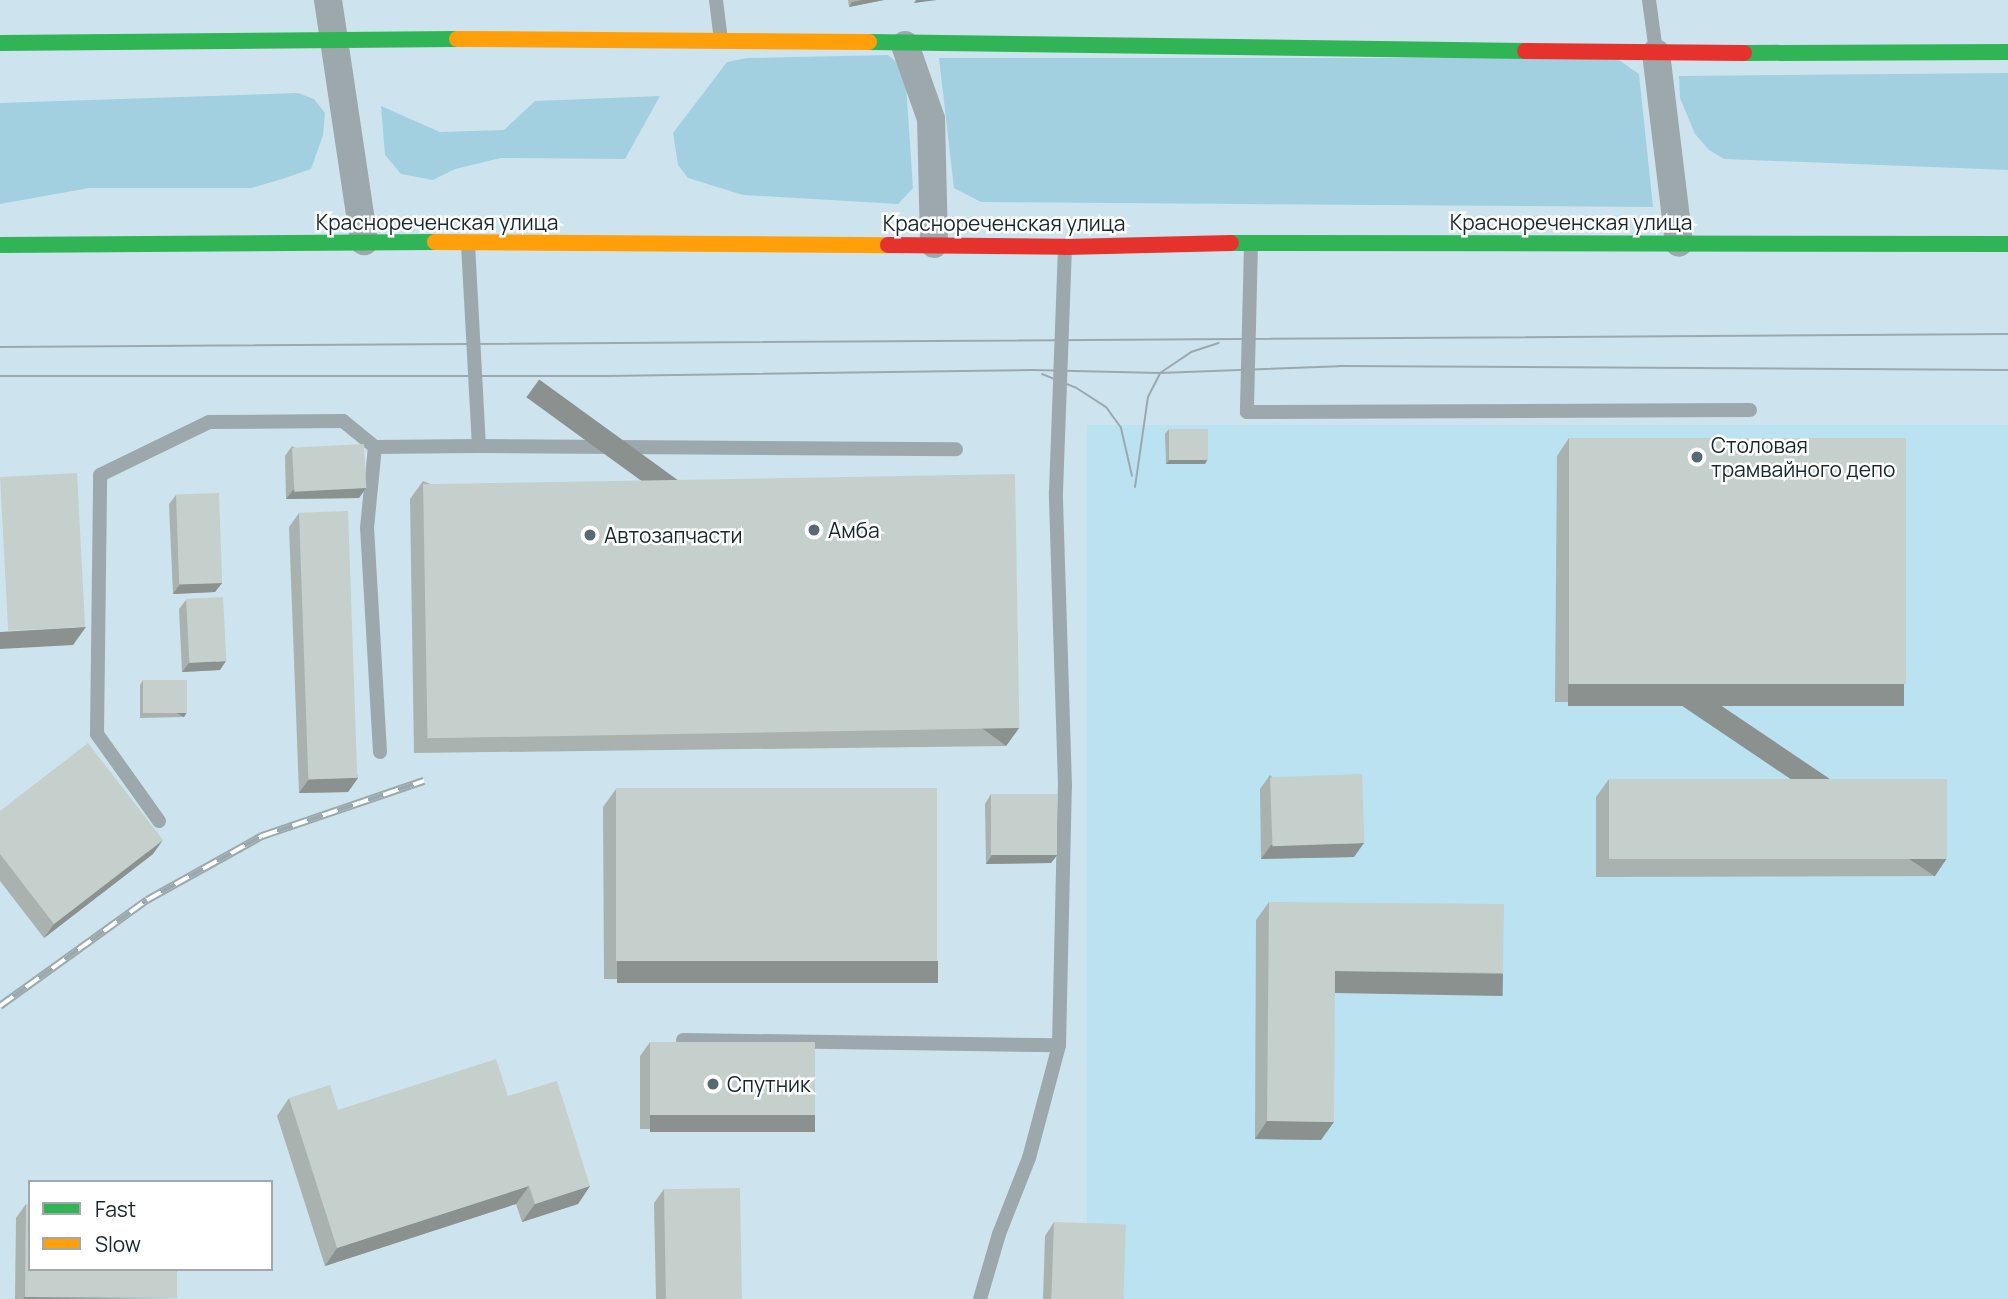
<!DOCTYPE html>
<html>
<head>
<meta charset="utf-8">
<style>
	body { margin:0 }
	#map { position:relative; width:2008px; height:1299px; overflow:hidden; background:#cde4ee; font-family:Manrope,sans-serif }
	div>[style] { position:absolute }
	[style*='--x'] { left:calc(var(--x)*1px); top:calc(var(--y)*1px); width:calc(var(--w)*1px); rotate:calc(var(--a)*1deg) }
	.built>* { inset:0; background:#bbe2f1; transform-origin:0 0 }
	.green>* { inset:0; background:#a2d0e1 }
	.lane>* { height:14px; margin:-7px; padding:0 7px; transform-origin:7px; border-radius:7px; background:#9da8ad }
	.street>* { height:28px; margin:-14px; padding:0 14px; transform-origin:14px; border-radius:14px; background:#9da8ad }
	.fast>* { height:16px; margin:-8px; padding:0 8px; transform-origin:8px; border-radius:8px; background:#30b455 }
	.slow>* { height:16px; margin:-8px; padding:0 8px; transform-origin:8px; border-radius:8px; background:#ff9f0a }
	.jam>* { height:16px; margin:-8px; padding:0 8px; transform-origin:8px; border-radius:8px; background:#e5322d }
	.tram>* { height:2px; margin:-1px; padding:0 1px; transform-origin:1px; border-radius:1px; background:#9ba9af }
	.rail>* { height:8px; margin-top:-4px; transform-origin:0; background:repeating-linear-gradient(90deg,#fff 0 16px,#9ba9af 0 32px); box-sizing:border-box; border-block:2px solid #9ba9af }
	.wall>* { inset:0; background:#a9b2af }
	.shaded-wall>* { inset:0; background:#8a918f; transform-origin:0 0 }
	.building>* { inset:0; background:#c5cfcc; transform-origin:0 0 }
	.dots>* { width:19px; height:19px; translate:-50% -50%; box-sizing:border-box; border:4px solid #fff; border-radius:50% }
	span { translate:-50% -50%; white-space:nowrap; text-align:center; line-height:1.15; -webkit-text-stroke:5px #fff; paint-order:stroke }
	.street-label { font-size:21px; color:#18282e }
	.poi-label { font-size:21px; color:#18282e }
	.left { translate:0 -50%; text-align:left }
	.legend { position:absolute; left:28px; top:1180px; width:245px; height:91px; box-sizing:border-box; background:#fff; border:2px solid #a3a9ab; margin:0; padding:9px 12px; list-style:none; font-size:21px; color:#18282e }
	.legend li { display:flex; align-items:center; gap:14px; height:35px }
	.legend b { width:35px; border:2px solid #a3a9ab }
</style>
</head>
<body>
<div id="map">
	<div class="built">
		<i style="left:1087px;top:425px;width:921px;height:874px"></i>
	</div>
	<div class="green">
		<i style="clip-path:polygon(888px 55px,905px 69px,913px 188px,898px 204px,743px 195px,688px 178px,678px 165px,673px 133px,727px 62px,747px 58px)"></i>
		<i style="clip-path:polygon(939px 58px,1616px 58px,1639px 74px,1653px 207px,981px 202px,954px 188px)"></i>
		<i style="clip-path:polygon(2008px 73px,2008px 170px,1724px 159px,1709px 150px,1695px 134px,1680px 98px,1679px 76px)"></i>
		<i style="clip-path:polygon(298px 93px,314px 99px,325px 113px,323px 135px,311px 169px,282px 179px,251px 188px,89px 188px,0 204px,0 103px)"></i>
		<i style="clip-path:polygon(660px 96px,625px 159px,501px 158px,455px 169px,433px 180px,401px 174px,385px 155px,381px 106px,440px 132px,504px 130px,535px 101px)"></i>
	</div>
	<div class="lane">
		<i style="--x:716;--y:0;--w:39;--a:83"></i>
		<i style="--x:1649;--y:0;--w:51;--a:82.2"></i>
		<i style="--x:468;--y:244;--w:202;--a:86.9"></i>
		<i style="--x:479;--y:446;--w:477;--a:0.4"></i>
		<i style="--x:1251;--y:244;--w:168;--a:91.4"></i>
		<i style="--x:1247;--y:412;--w:503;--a:-0.23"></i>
		<i style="--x:380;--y:752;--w:224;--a:-93.3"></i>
		<i style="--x:367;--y:528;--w:81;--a:-84.4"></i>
		<i style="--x:375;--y:447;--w:104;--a:-0.6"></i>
		<i style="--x:159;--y:821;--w:107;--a:-125.5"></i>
		<i style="--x:97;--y:734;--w:259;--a:-89.3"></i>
		<i style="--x:100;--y:475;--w:121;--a:-25.9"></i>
		<i style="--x:209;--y:422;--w:134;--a:-0.4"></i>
		<i style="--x:343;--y:421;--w:41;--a:39.1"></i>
		<i style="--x:683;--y:1040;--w:376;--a:0.8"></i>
		<i style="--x:1059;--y:1045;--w:259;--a:-88.7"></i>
		<i style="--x:1065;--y:786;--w:294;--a:-91.8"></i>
		<i style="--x:1056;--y:492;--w:244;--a:-87.9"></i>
		<i style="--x:980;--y:1299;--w:68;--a:-73.7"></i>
		<i style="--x:999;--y:1234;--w:82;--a:-68.5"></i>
		<i style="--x:1029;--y:1158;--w:117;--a:-75.1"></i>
	</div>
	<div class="street">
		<i style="--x:328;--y:0;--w:244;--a:81.5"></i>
		<i style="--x:905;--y:45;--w:78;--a:70.6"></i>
		<i style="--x:931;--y:119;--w:125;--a:88.6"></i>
		<i style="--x:1656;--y:53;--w:191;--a:83.1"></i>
	</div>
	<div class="fast">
		<i style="--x:869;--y:42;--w:656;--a:0.79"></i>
		<i style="--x:0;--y:43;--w:457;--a:-0.5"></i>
		<i style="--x:1744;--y:53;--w:264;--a:-0.2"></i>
		<i style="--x:1231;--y:243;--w:777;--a:0.07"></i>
		<i style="--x:0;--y:245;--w:435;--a:-0.4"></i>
	</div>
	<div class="slow">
		<i style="--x:457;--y:39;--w:412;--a:0.4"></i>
		<i style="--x:435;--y:242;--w:453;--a:0.4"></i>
	</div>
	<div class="jam">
		<i style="--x:1525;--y:51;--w:219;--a:0.5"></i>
		<i style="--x:888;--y:245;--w:177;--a:0.6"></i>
		<i style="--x:1065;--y:247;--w:166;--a:-1.4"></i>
	</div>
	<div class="tram">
		<i style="--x:0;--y:347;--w:2008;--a:-0.37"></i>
		<i style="--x:1042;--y:374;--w:35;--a:22"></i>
		<i style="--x:1075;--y:387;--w:37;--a:33"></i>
		<i style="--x:1106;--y:407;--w:26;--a:54"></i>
		<i style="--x:1121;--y:428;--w:49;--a:77.1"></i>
		<i style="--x:0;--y:376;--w:606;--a:0"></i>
		<i style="--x:606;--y:376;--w:426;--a:-0.8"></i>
		<i style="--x:1032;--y:370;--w:128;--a:1.3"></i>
		<i style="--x:1160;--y:373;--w:179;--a:-2.2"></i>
		<i style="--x:1339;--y:366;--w:669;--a:0.34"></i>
		<i style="--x:1135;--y:487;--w:91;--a:-81.8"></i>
		<i style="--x:1148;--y:397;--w:27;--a:-63"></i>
		<i style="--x:1160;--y:373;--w:37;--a:-34"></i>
		<i style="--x:1191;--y:352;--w:29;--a:-18"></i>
	</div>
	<div class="rail">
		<i style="--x:0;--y:1006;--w:181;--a:-35.8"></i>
		<i style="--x:147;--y:900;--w:132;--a:-29.1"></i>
		<i style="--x:262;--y:836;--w:171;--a:-18.8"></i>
	</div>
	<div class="wall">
		<i style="clip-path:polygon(848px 0,884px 0,849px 7px)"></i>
		<i style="clip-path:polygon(1169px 429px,1205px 464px,1166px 464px,1165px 434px)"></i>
		<i style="clip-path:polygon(1569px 438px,1904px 686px,1892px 704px,1555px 702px,1557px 456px)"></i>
		<i style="clip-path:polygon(292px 446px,366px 488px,359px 498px,286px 499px,285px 456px)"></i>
		<i style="clip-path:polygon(423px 481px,1019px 728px,1006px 746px,414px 753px,410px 499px)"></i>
		<i style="clip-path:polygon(176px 495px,222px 583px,215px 592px,173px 594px,169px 504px)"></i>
		<i style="clip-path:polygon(299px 513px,358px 778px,348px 792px,299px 793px,289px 527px)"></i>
		<i style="clip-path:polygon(186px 600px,220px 670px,182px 672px,179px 609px)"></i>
		<i style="clip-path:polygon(143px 680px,187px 712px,184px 717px,140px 718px,140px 685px)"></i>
		<i style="clip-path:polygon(1270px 775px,1354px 857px,1261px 859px,1260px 789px)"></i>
		<i style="clip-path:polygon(1609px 779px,1947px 858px,1935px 876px,1596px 877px,1596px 797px)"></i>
		<i style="clip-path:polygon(616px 789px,938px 961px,925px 979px,604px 979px,603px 807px)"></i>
		<i style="clip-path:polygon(991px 794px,1058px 854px,1051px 863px,986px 864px,985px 804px)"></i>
		<i style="clip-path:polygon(0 811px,153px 854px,44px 938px,0 881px)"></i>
		<i style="clip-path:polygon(1269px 902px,1503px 973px,1491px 991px,1335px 989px,1321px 1140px,1255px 1139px,1256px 920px)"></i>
		<i style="clip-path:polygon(650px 1042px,805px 1130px,640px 1129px,640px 1056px)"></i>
		<i style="clip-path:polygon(508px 1096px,590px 1186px,578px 1204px,522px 1222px,516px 1204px,325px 1266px,277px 1116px,289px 1098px,338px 1110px)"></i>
		<i style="clip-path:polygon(664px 1189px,742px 1299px,656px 1299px,654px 1203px)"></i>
		<i style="clip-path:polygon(26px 1204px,177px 1298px,15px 1299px,16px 1218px)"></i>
		<i style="clip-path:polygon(1054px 1222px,1124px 1299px,1043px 1299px,1045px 1236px)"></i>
	</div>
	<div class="shaded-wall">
		<i style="clip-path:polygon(862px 0,884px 0,849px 7px,852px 2px)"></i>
		<i style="clip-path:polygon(916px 0,937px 0,914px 3px)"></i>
		<i style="clip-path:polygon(1208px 459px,1205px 464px,1166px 464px,1169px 460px)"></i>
		<i style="clip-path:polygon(366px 488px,359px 498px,286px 499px,293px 490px)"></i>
		<i style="clip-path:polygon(222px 583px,215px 592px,173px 594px,180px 584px)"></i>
		<i style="clip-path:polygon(86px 627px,73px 645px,0 649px,0 632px)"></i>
		<i style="clip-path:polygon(226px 661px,220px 670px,182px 672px,189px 663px)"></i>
		<i style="left:1568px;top:684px;width:336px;height:22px"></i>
		<i style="left:187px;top:712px;width:6px;height:44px;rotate:121deg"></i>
		<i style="left:1019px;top:728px;width:22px;height:593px;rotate:126deg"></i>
		<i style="clip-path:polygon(358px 778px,348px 792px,299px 793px,309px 779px)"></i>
		<i style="clip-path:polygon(163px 840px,153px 854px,44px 938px,54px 924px)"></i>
		<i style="clip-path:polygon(1364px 843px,1354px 857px,1261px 859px,1271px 845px)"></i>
		<i style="clip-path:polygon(1058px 854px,1051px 863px,986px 864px,992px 855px)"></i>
		<i style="left:1947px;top:858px;width:22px;height:339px;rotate:124deg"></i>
		<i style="left:617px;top:961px;width:321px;height:22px"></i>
		<i style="left:1335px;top:971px;width:168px;height:22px;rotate:1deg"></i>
		<i style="left:650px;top:1115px;width:165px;height:17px"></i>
		<i style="clip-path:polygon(1267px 1121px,1334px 1122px,1321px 1140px,1255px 1139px)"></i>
		<i style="clip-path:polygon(529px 1186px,516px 1204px,325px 1266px,337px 1248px)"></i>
		<i style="clip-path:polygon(590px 1186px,578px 1204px,522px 1222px,535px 1204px)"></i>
		<i style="clip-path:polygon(25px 1297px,177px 1298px,23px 1299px)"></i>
	</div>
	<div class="building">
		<i style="left:1169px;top:429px;width:39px;height:31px"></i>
		<i style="left:1569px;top:438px;width:337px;height:246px"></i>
		<i style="left:364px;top:444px;width:44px;height:72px;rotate:87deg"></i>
		<i style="left:77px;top:473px;width:154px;height:77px;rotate:87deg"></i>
		<i style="left:1015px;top:474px;width:254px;height:592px;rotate:89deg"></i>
		<i style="left:219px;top:493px;width:90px;height:43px;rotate:88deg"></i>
		<i style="left:348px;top:511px;width:267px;height:49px;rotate:88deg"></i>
		<i style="left:223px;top:597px;width:64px;height:37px;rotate:87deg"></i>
		<i style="left:143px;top:680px;width:44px;height:33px"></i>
		<i style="clip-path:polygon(88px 743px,163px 840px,54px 924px,0 854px,0 811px)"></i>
		<i style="left:1362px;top:774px;width:69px;height:92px;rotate:88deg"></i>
		<i style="left:1609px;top:779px;width:338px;height:80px"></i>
		<i style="left:937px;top:788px;width:173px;height:321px;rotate:90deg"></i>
		<i style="left:991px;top:794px;width:66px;height:61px"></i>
		<i style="clip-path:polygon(1269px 902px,1504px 904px,1503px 973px,1335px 971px,1334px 1122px,1267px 1121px)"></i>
		<i style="left:650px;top:1042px;width:165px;height:73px"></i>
		<i style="clip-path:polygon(496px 1059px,508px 1096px,557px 1081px,590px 1186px,535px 1204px,529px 1186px,337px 1248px,289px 1098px,330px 1085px,338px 1110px)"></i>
		<i style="left:740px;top:1188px;width:111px;height:76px;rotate:89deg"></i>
		<i style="clip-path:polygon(26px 1204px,30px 1204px,30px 1269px,177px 1269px,177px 1298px,25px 1297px)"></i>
		<i style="left:1054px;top:1222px;width:72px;height:77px;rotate:2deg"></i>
	</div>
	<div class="dots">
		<i style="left:1697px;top:457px;background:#576a71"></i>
		<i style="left:814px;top:530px;background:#576a71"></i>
		<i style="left:590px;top:535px;background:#576a71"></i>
		<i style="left:713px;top:1084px;background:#576a71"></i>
	</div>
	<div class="street-label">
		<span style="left:437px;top:222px">Краснореченская улица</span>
		<span style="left:1571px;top:222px">Краснореченская улица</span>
		<span style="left:1004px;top:223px">Краснореченская улица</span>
	</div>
	<div class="poi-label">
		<span class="left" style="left:1711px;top:457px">Столовая<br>трамвайного депо</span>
		<span class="left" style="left:828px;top:530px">Амба</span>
		<span class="left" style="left:604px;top:535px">Автозапчасти</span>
		<span class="left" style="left:727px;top:1084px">Спутник</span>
	</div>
	<ul class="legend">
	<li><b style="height:9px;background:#30b455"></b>Fast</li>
	<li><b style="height:9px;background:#ff9f0a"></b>Slow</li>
	</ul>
</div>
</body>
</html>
